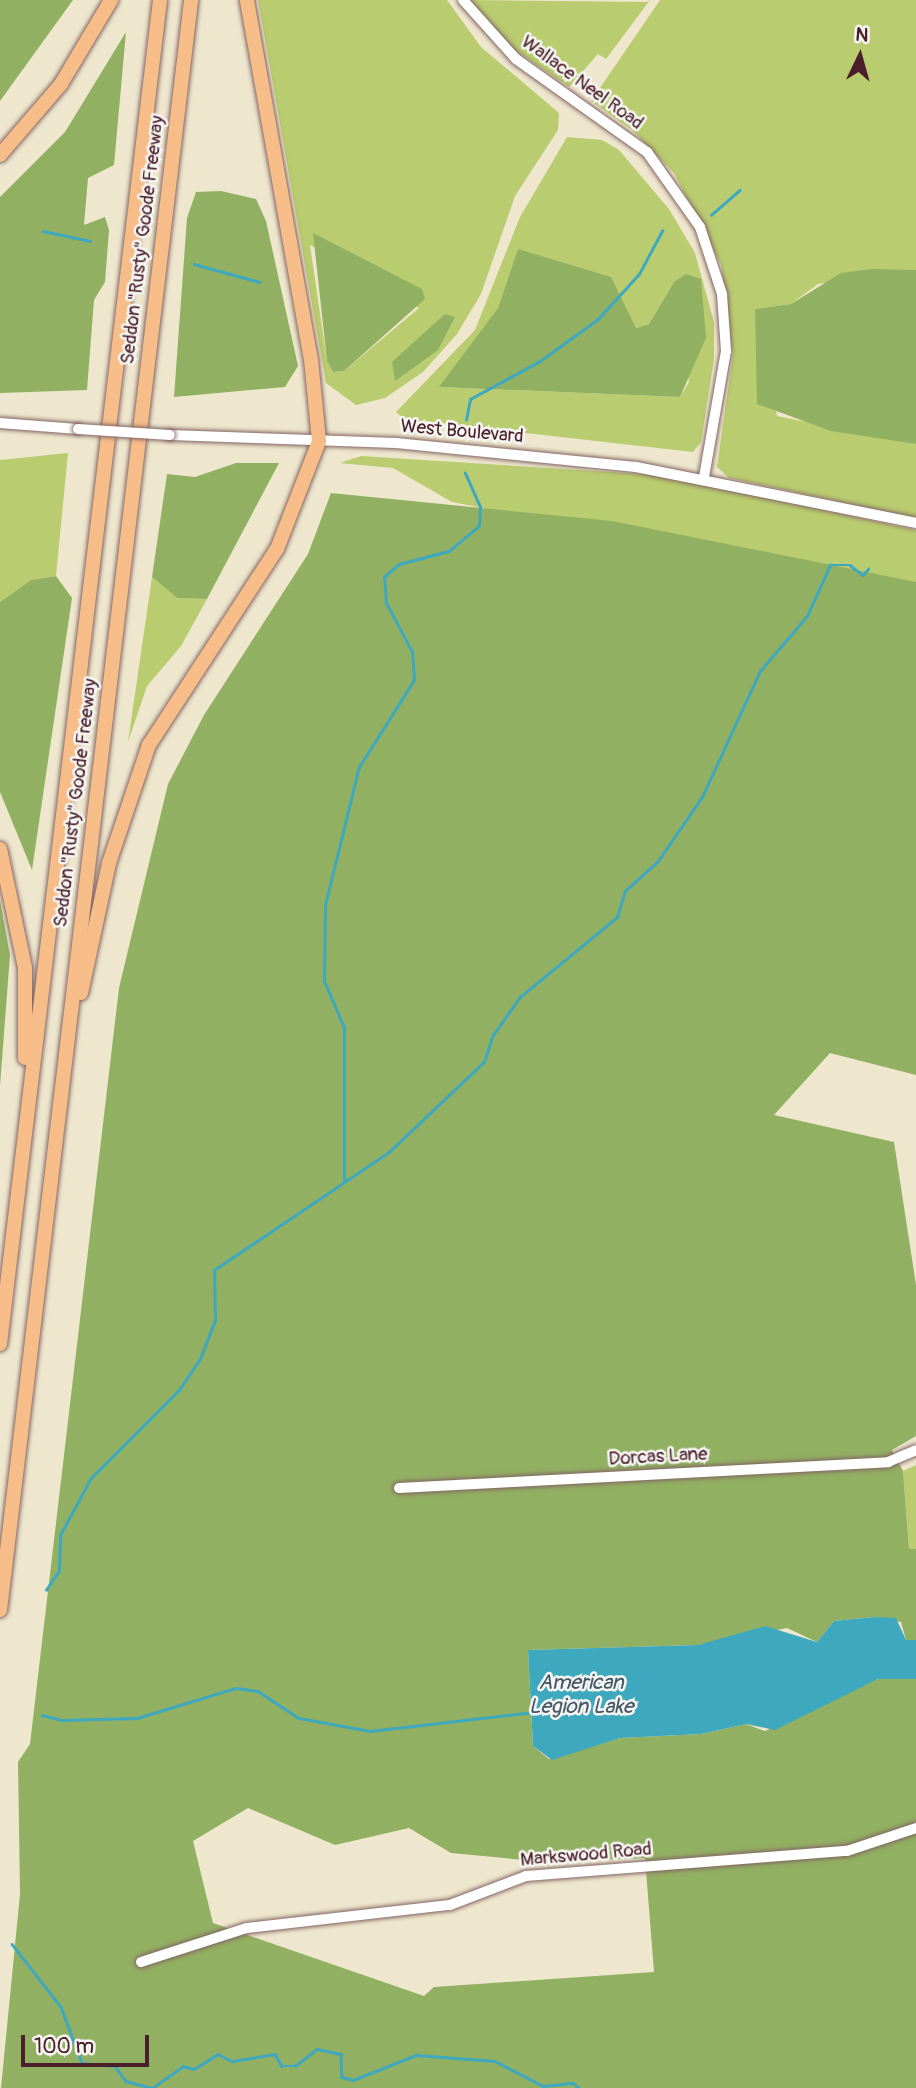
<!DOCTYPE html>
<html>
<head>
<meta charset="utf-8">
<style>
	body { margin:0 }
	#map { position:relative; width:916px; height:2088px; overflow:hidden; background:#eee7ce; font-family:Pangolin,sans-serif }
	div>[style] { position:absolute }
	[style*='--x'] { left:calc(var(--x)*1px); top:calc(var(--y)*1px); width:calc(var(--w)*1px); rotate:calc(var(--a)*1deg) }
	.green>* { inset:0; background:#b9cc6f }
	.forest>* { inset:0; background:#92b062 }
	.water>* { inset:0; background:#3ea8bf }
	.stream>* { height:2.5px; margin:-1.25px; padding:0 1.25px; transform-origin:1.25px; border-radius:1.25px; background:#3ea8bf }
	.roads { filter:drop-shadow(0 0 2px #836564) drop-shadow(0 0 2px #836564) }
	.minor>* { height:10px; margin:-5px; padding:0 5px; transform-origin:5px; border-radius:5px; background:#fff }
	.highway>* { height:14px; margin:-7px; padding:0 7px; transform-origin:7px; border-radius:7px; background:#f7bd88 }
	.bridges { filter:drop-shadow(0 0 2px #836564) drop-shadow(0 0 2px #836564) }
	.minor-bridge>* { height:10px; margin:-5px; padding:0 5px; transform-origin:5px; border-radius:5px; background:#fff }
	span { translate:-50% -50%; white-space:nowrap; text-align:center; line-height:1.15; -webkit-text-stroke:5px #f6f6f2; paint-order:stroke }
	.street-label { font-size:19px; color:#4a1f2b }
	.water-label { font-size:21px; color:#455666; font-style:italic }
	.north { position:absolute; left:825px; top:21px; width:70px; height:70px; -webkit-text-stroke:5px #f6f6f2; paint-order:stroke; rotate:5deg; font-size:19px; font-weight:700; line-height:28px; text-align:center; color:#4a1f2b }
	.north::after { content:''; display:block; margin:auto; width:24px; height:32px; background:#4a1f2b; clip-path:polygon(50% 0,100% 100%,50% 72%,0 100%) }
	.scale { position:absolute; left:21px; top:2035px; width:128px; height:32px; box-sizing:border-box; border:4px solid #4a1f2b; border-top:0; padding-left:9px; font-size:21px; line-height:24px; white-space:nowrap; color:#4a1f2b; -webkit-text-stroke:5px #f6f6f2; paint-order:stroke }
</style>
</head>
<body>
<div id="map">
	<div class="green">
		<i style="clip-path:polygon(evenodd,258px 0,447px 0,481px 47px,559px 113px,558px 130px,515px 196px,481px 294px,457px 334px,423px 372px,385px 398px,356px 405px,326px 383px,258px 0,310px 245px,419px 308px,344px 371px,333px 372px,327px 361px,310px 245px)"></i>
		<i style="clip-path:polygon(470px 0,647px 2px,650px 0,606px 59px,598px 54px,569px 87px,512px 48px)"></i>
		<i style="clip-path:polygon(660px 0,916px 0,916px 270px,818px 284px,791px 304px,755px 309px,777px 416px,916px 444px,916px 518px,729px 478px,717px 467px,733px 354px,721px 264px,674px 173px,632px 130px,591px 101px)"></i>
		<i style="clip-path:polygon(evenodd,567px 137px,602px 140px,619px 150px,669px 209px,695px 253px,714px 322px,714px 359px,701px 442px,693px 452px,404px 419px,396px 412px,475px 330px,520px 217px,567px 137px,518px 250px,636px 328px,649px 324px,674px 282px,689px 382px,680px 397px,440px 387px,498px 308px,518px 250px)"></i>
		<i style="clip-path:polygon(68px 453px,56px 576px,31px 580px,0 602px,0 460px)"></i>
		<i style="clip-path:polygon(361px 456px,658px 475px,916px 530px,916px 591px,452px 502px,393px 468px,340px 463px)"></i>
		<i style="clip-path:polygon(152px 577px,177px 598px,207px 599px,181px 646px,147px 686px,128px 742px)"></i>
		<i style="clip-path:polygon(916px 1465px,916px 1549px,909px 1550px,903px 1471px)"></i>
	</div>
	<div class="forest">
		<i style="clip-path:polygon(0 0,73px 0,0 101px)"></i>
		<i style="clip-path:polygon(126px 32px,114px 165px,88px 178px,84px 225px,105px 217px,109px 230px,105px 282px,94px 300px,87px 390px,0 393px,0 197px,65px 132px)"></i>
		<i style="clip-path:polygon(221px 191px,256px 199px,266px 221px,298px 366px,285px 387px,174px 397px,187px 218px,196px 192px)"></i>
		<i style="clip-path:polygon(313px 233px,422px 289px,425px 299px,344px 371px,333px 372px,327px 361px)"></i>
		<i style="clip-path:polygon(518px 249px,611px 277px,636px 328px,649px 324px,674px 282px,686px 274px,701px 279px,706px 338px,680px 397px,439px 387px,498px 308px)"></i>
		<i style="clip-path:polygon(872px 269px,916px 270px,916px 444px,831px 431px,757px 404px,755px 309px,791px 304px,841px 273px)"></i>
		<i style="clip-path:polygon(445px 314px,455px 317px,438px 350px,395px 381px,392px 362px)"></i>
		<i style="clip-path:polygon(236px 463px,279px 463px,207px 599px,177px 598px,152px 577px,167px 474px,195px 477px)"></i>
		<i style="clip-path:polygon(evenodd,331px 493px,612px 521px,916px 582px,916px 1075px,830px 1053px,774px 1115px,894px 1142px,916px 1285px,916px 1436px,892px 1450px,903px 1471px,909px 1549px,916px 1549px,916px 1640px,906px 1640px,901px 1622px,874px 1617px,834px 1621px,817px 1642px,787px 1628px,698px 1645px,528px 1650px,533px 1746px,549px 1759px,620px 1738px,701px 1734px,746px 1724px,765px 1731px,878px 1679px,916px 1679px,916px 2088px,1px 2088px,20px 1894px,18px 1762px,30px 1744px,119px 988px,168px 784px,204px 715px,308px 554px,331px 493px,248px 1808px,335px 1845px,409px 1828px,451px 1853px,546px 1862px,645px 1858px,654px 1972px,434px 1987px,424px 1996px,213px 1923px,193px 1841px,248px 1808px)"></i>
		<i style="clip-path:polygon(56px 576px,72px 598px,32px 870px,0 792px,0 602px,31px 580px)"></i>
		<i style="clip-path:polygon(0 900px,10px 955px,0 1086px)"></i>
	</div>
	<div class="water">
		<i style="clip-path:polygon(874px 1617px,896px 1618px,906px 1640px,916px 1640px,916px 1679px,878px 1679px,775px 1730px,746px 1724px,701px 1734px,620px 1738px,552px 1760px,533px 1746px,528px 1650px,698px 1645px,765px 1626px,817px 1642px,834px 1621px)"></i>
	</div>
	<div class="stream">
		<i style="--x:711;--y:215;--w:38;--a:-41"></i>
		<i style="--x:43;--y:231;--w:48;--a:12"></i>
		<i style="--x:194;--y:264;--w:68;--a:15.3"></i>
		<i style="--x:466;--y:420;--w:21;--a:-79"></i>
		<i style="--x:470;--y:399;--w:80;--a:-28.5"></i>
		<i style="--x:540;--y:361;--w:72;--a:-35.9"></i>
		<i style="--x:598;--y:319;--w:61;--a:-47.7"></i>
		<i style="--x:639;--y:274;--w:49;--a:-61.9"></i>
		<i style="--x:344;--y:1182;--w:154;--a:-90"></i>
		<i style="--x:344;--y:1028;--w:51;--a:-113.1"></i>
		<i style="--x:324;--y:981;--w:76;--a:-89.2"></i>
		<i style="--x:325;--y:905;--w:142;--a:-76.2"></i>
		<i style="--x:359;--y:767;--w:103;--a:-57.7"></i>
		<i style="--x:414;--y:680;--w:28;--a:-94"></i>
		<i style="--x:412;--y:652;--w:55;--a:-118"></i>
		<i style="--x:386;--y:603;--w:26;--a:-94"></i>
		<i style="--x:384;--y:577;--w:20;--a:-41"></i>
		<i style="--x:399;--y:564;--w:52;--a:-14.6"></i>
		<i style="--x:449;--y:551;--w:39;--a:-40"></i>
		<i style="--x:479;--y:526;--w:19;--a:-87"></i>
		<i style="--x:480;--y:507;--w:37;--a:-114"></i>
		<i style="--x:46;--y:1590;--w:23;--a:-56"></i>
		<i style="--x:59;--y:1571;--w:36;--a:-88"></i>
		<i style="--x:60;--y:1535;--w:65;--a:-61.5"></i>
		<i style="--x:91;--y:1478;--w:124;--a:-45"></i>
		<i style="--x:179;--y:1390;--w:37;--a:-56"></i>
		<i style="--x:200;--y:1359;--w:42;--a:-69"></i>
		<i style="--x:215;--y:1320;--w:50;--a:-91.1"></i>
		<i style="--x:214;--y:1270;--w:211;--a:-34"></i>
		<i style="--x:389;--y:1152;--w:131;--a:-43.5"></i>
		<i style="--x:484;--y:1062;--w:28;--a:-72"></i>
		<i style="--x:493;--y:1035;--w:47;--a:-54.6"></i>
		<i style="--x:520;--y:997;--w:126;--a:-39.5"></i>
		<i style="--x:617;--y:917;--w:27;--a:-73"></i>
		<i style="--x:625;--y:891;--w:45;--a:-42.3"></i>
		<i style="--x:658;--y:861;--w:78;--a:-55.5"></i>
		<i style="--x:702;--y:797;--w:139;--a:-65.3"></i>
		<i style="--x:760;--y:671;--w:72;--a:-49.5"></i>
		<i style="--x:807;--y:616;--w:56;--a:-65.7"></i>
		<i style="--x:830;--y:565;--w:20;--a:0"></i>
		<i style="--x:850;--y:565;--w:16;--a:38"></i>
		<i style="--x:863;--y:575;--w:8;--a:-50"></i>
		<i style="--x:42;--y:1715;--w:21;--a:14"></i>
		<i style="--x:62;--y:1720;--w:75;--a:-1.5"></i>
		<i style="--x:137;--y:1718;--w:103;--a:-16.9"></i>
		<i style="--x:236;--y:1688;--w:22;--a:8"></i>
		<i style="--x:258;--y:1691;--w:49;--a:33.4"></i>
		<i style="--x:299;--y:1718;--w:72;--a:10.4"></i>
		<i style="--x:370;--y:1731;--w:165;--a:-6.6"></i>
		<i style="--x:12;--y:1944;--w:80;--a:52.1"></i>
		<i style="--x:61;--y:2007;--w:60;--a:69.4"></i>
		<i style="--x:82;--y:2063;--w:33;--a:5"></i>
		<i style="--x:115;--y:2066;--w:19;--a:54"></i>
		<i style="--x:126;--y:2081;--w:27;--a:15"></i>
		<i style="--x:152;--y:2088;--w:38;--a:-35"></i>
		<i style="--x:183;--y:2066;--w:11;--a:15"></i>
		<i style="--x:194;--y:2069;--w:28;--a:-32"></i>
		<i style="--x:218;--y:2054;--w:16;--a:27"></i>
		<i style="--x:232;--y:2061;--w:44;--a:-9.2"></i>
		<i style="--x:275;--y:2054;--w:14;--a:60"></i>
		<i style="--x:282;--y:2066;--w:13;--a:0"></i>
		<i style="--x:295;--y:2066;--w:28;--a:-38"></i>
		<i style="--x:317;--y:2049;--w:25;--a:12"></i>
		<i style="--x:341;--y:2054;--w:23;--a:88"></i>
		<i style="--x:342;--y:2077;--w:11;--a:15"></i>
		<i style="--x:353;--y:2080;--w:68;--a:-21.6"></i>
		<i style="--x:416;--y:2055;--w:79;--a:4.3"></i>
		<i style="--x:495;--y:2061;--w:54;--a:27.5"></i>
		<i style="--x:543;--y:2086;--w:30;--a:-6"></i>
		<i style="--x:573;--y:2083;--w:8;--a:40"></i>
	</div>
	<div class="roads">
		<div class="minor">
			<i style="--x:463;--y:0;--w:79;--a:48.1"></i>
			<i style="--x:516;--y:59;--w:161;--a:35.4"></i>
			<i style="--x:647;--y:152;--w:92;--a:54.8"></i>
			<i style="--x:700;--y:227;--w:71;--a:71.8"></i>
			<i style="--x:722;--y:294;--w:57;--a:86"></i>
			<i style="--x:726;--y:351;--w:128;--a:99.9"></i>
			<i style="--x:0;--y:423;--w:78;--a:4.4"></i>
			<i style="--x:170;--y:435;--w:226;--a:2"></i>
			<i style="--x:396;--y:443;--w:241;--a:5.7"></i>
			<i style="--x:636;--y:467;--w:286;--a:11.3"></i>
			<i style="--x:399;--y:1488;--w:490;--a:-3"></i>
			<i style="--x:888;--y:1462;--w:30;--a:-23"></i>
			<i style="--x:141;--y:1962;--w:111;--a:-17.8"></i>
			<i style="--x:247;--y:1928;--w:204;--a:-6.5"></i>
			<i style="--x:450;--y:1905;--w:81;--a:-20.9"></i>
			<i style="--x:526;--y:1876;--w:322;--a:-4.5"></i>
			<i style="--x:847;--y:1851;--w:73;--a:-18.4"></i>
		</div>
		<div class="highway">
			<i style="--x:0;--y:155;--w:94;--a:-49.3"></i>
			<i style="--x:61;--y:84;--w:98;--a:-59.2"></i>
			<i style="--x:0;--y:849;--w:122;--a:78.1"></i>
			<i style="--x:25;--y:968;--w:90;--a:90"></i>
			<i style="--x:81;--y:993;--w:133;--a:-77.8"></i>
			<i style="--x:109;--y:863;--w:125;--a:-71.3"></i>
			<i style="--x:149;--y:745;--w:234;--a:-56.9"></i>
			<i style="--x:277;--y:549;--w:116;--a:-68.7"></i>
			<i style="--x:319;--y:441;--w:81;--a:-95.6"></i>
			<i style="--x:311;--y:360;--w:366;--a:-100.1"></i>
			<i style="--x:0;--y:1344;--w:1353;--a:-83.21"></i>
			<i style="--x:0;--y:1610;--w:1621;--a:-83.23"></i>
		</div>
	</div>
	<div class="bridges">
		<div class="minor-bridge">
			<i style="--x:78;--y:429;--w:92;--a:3.7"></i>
		</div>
	</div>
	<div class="street-label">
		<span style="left:582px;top:83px;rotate:36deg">Wallace Neel Road</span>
		<span style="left:143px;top:240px;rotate:-83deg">Seddon "Rusty" Goode Freeway</span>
		<span style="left:462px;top:432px;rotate:5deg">West Boulevard</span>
		<span style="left:76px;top:803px;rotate:-83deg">Seddon "Rusty" Goode Freeway</span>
		<span style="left:658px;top:1457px;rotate:-3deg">Dorcas Lane</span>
		<span style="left:586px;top:1855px;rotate:-5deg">Markswood Road</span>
	</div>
	<div class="water-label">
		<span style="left:581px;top:1695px">American<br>Legion Lake</span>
	</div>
	<div class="north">N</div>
	<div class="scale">100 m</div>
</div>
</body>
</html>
